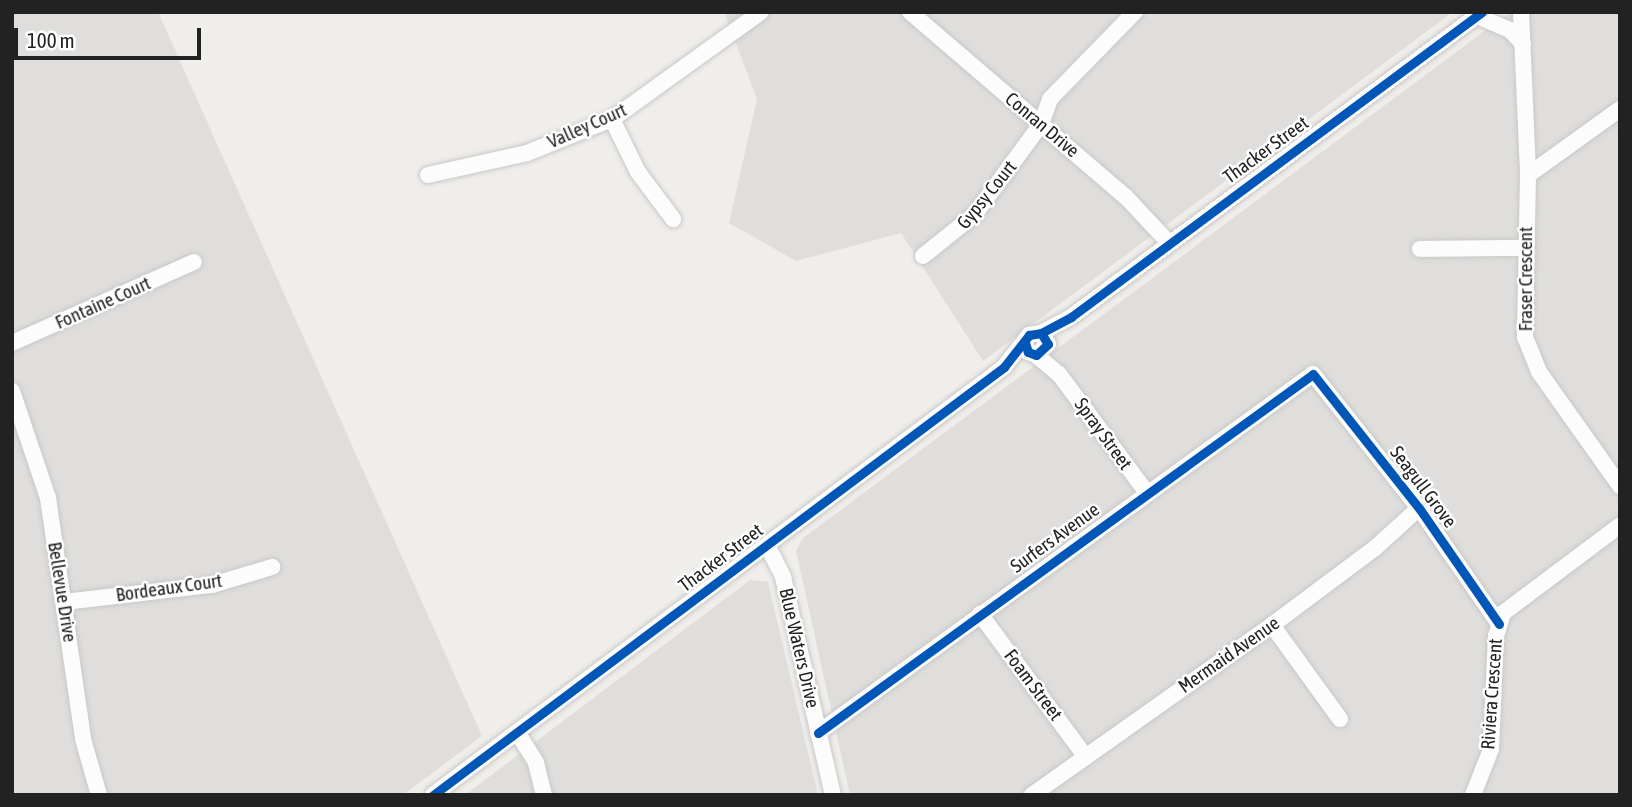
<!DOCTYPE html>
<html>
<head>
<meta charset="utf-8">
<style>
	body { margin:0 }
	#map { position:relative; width:1632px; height:807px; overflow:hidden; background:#f0eeeb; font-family:"Asap Condensed",sans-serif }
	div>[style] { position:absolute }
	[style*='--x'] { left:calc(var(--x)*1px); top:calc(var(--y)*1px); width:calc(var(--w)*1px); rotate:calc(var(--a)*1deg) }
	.residential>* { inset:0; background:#dfdedc }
	.roads { filter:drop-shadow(0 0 2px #c9c8c7) drop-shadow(0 0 2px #c9c8c7) }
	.minor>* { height:16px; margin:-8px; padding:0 8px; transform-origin:8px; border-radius:8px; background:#fdfcfc }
	.cycleway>* { height:9px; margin:-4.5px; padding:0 4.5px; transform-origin:4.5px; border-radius:4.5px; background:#0057b8 }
	span { translate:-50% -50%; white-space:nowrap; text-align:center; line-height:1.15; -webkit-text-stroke:5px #fff; paint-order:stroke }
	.street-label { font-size:19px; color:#222 }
	.frame { position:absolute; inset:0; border:14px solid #222; pointer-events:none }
	.scale { position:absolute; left:14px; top:28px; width:187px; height:32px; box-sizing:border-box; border:4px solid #222; border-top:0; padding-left:9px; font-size:21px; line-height:24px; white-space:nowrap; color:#222; -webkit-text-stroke:5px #fff; paint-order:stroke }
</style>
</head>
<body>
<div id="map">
	<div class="residential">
		<i style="clip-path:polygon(12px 12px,158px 12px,482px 736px,403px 795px,12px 795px)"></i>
		<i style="clip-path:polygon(724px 12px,1453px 12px,983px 361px,901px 233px,796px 261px,729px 223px,757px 99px)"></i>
		<i style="clip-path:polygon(1510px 12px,1620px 12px,1620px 795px,850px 795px,796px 551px,803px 538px)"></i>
		<i style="clip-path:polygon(750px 580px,768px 582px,818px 795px,465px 795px)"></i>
	</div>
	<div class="roads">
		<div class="minor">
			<i style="--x:910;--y:12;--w:284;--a:40.6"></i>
			<i style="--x:1126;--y:197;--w:63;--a:46.9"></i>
			<i style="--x:1521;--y:12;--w:163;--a:87.5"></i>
			<i style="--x:1528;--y:175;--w:162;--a:91.1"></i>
			<i style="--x:1525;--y:337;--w:38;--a:68"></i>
			<i style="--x:1539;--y:372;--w:140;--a:54.6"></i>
			<i style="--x:1477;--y:16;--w:36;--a:23"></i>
			<i style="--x:1510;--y:30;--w:19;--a:47"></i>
			<i style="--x:612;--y:119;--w:59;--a:63.9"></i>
			<i style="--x:638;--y:172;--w:59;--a:53.3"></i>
			<i style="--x:428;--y:175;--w:101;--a:-12.5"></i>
			<i style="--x:527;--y:153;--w:92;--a:-21.8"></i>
			<i style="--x:612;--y:119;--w:183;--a:-35.7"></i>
			<i style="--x:1528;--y:175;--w:113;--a:-35.7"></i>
			<i style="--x:1420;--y:249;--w:104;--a:-0.6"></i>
			<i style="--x:923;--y:256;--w:67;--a:-38.9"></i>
			<i style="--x:975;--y:214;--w:112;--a:-53.7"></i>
			<i style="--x:1041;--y:124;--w:27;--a:-70"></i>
			<i style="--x:1050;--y:99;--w:122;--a:-45.7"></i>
			<i style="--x:1041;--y:333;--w:34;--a:-28"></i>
			<i style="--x:1071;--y:317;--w:512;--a:-36.58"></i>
			<i style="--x:12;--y:343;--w:199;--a:-24"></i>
			<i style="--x:1036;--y:355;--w:30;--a:40"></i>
			<i style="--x:1059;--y:374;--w:148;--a:53.5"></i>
			<i style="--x:12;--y:391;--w:113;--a:71.4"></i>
			<i style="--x:48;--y:498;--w:244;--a:81.7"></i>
			<i style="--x:83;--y:739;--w:58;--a:74.1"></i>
			<i style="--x:767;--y:545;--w:36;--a:63"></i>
			<i style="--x:783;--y:577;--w:224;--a:77.1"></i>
			<i style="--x:64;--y:602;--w:149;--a:-6.6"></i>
			<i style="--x:212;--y:585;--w:63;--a:-16.7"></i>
			<i style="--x:980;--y:614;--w:178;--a:53.5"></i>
			<i style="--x:1272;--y:625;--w:116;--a:54.1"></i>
			<i style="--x:517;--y:732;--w:36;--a:58"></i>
			<i style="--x:536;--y:763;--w:33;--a:76"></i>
			<i style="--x:818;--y:733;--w:611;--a:-35.95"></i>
			<i style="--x:1313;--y:374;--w:171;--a:51.7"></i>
			<i style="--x:1419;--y:508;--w:141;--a:55.4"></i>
			<i style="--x:433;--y:795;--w:714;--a:-36.85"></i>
			<i style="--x:1004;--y:367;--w:41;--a:-52"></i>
			<i style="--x:1029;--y:335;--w:12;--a:-9"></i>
			<i style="--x:1041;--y:333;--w:13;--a:58"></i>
			<i style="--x:1048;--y:344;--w:16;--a:137"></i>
			<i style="--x:1036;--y:355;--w:9;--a:-159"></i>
			<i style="--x:1028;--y:352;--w:9;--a:-108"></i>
			<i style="--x:1032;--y:795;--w:294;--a:-35.3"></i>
			<i style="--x:1272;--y:625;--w:129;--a:-36.8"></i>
			<i style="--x:1375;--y:548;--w:59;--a:-42.3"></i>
			<i style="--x:1473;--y:795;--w:49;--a:-68.6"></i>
			<i style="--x:1491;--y:749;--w:113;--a:-87.5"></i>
			<i style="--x:1496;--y:636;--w:24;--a:-73"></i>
			<i style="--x:1503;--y:613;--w:146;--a:-36.9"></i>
		</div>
	</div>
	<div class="cycleway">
		<i style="--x:1041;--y:333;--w:34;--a:-28"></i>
		<i style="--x:1071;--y:317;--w:512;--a:-36.58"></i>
		<i style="--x:818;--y:733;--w:611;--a:-35.95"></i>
		<i style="--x:1313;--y:374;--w:171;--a:51.7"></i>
		<i style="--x:1419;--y:508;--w:141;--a:55.4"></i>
		<i style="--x:433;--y:795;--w:714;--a:-36.85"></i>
		<i style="--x:1004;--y:367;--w:41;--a:-52"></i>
		<i style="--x:1029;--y:335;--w:12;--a:-9"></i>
		<i style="--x:1041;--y:333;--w:13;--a:58"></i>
		<i style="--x:1048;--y:344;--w:16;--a:137"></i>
		<i style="--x:1036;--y:355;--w:9;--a:-159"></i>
		<i style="--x:1028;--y:352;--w:9;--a:-108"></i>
	</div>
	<div class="street-label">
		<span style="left:1042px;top:125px;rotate:40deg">Conran Drive</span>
		<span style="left:587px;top:126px;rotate:-24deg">Valley Court</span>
		<span style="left:1266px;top:150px;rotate:-36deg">Thacker Street</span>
		<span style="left:987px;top:195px;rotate:-51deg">Gypsy Court</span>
		<span style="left:1526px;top:279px;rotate:-90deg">Fraser Crescent</span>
		<span style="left:103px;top:303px;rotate:-24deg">Fontaine Court</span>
		<span style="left:1103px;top:434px;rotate:54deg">Spray Street</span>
		<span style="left:1423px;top:487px;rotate:53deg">Seagull Grove</span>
		<span style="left:1055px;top:538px;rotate:-36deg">Surfers Avenue</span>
		<span style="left:721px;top:558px;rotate:-37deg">Thacker Street</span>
		<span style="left:169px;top:588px;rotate:-8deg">Bordeaux Court</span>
		<span style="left:62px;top:592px;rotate:81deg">Bellevue Drive</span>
		<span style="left:799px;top:648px;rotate:77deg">Blue Waters Drive</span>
		<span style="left:1229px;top:655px;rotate:-35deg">Mermaid Avenue</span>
		<span style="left:1033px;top:685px;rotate:53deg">Foam Street</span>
		<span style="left:1492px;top:694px;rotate:-86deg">Riviera Crescent</span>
	</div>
	<div class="frame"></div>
	<div class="scale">100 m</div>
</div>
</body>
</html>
